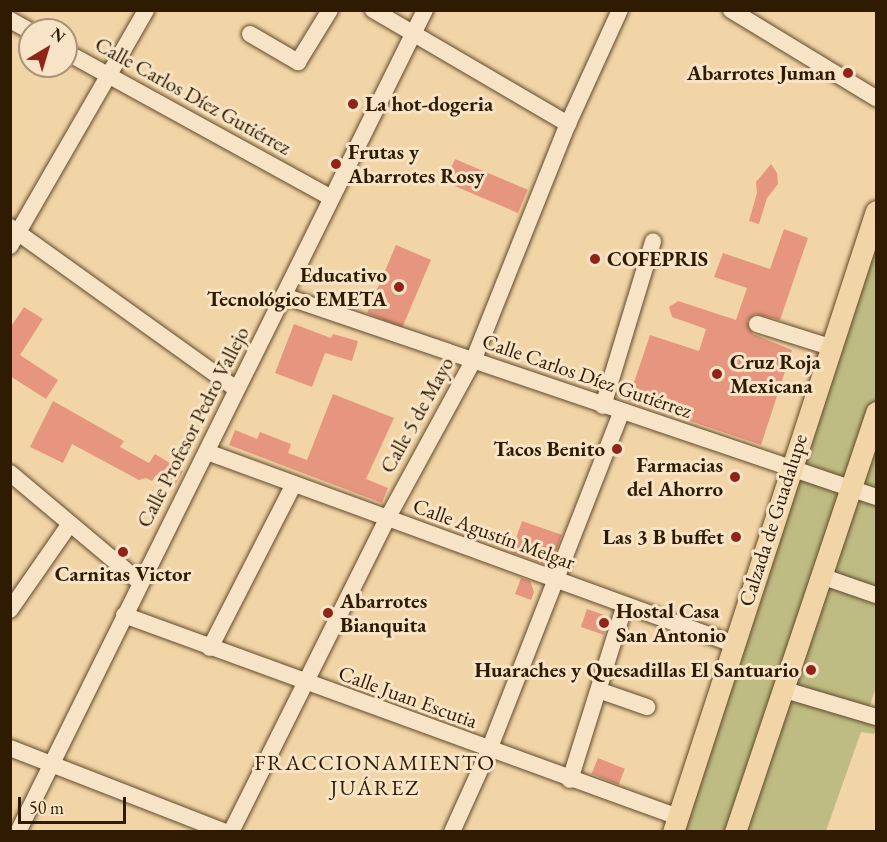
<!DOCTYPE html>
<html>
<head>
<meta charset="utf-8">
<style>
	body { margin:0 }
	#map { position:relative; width:887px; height:842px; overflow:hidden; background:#f2d5a7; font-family:"EB Garamond",serif }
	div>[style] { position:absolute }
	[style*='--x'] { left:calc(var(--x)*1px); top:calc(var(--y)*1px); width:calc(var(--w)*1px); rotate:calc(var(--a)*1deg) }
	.green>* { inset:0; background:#bfbc83 }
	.building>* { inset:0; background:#e6967e; transform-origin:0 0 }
	.roads { filter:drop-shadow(0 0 2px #604a2b) drop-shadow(0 0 2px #604a2b) }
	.minor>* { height:16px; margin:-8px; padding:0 8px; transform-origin:8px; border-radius:8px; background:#f7e4c6 }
	.major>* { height:21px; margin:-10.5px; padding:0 10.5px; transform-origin:10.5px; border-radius:10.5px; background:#f2d5a7 }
	.dots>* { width:16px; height:16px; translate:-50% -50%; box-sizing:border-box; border:3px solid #f7e4c6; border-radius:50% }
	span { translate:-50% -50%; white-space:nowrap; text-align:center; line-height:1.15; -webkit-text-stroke:6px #f7e4c6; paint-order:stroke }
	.poi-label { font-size:21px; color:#2f1b02; font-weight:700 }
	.right { translate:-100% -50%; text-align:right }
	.left { translate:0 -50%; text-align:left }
	.street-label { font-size:21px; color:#2f1b02 }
	.neighbourhood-label { font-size:22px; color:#2f1b02; letter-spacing:1.5px }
	.frame { position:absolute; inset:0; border:12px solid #2f1b02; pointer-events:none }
	.north { position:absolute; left:18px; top:18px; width:60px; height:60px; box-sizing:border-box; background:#f7e4c6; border:2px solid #a79478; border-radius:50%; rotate:38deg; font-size:16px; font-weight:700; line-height:24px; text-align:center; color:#2f1b02 }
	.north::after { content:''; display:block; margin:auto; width:21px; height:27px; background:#8f2418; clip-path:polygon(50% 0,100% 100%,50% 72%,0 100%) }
	.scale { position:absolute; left:18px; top:797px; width:108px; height:27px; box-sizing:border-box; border:3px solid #2f1b02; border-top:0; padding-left:8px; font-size:18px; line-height:21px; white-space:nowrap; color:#2f1b02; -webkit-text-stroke:4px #f7e4c6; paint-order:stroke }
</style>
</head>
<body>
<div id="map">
	<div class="green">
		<i style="clip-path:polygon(876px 244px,876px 687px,867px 714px,785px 690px,730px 831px,681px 832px)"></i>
		<i style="clip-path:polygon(787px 694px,876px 722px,876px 729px,874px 734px,861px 732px,826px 831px,745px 832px)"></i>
	</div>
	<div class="building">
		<i style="left:455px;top:159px;width:79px;height:25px;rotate:23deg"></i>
		<i style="clip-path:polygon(771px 164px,777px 173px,778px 184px,767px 198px,759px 224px,749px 221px,757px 193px,756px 182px)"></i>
		<i style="clip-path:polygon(784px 229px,808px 238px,780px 320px,755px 314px,747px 321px,753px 334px,792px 350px,761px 445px,628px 400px,650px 335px,699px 351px,706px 329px,672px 317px,669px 307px,678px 301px,736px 320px,747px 288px,714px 277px,723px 253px,770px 269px)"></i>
		<i style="left:396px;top:245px;width:38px;height:74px;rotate:23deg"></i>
		<i style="clip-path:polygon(24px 307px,43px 319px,20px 355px,58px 380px,46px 399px,10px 376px,10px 328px)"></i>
		<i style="clip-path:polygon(294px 324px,331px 338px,333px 334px,358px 341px,352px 361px,325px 353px,312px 387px,275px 373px)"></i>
		<i style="clip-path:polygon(333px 394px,394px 418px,366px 479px,388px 488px,382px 503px,229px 445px,235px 430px,257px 439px,260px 432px,291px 444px,288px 453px,307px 460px)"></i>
		<i style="clip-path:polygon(53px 401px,124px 441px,120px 447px,149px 463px,155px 454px,183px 471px,175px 485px,156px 475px,152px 481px,146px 478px,139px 480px,72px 444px,63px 463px,30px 447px)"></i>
		<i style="left:522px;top:521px;width:42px;height:33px;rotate:19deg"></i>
		<i style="clip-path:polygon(521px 578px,530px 581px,534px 592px,531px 600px,515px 594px)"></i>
		<i style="left:587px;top:609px;width:24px;height:19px;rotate:19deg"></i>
		<i style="left:598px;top:758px;width:29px;height:17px;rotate:22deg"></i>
	</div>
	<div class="roads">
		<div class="minor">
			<i style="--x:373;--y:10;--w:226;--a:30.3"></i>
			<i style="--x:731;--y:10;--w:170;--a:31.3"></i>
			<i style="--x:10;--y:20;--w:23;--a:29"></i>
			<i style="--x:250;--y:34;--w:56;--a:30.3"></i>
			<i style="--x:298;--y:62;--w:61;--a:-58.4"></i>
			<i style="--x:66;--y:52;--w:301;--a:28.8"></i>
			<i style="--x:10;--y:227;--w:278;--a:35.6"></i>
			<i style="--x:10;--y:246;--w:272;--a:-60"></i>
			<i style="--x:284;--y:296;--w:625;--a:18.75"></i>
			<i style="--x:757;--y:324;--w:77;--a:17.5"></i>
			<i style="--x:603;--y:406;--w:172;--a:-73.1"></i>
			<i style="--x:207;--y:452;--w:560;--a:20.05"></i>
			<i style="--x:10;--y:473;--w:170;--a:40"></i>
			<i style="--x:821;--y:576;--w:58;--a:19.1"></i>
			<i style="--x:10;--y:610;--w:103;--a:-55.2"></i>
			<i style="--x:124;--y:615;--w:590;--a:20.03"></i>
			<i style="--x:210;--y:648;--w:184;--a:-62.9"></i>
			<i style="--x:785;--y:690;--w:95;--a:16.5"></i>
			<i style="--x:601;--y:691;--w:49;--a:19.2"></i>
			<i style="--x:10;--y:748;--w:231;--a:21.3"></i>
			<i style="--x:570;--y:780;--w:183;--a:-72.6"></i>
			<i style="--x:18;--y:832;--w:917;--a:-63.66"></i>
			<i style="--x:231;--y:832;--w:350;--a:-63.5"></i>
			<i style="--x:387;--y:519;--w:180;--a:-61.4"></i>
			<i style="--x:473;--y:361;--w:255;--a:-68.2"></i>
			<i style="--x:568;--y:124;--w:125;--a:-65.5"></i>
			<i style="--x:452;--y:832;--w:90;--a:-65.7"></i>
			<i style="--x:489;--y:750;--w:362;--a:-68.6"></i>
		</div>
		<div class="major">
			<i style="--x:673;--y:832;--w:653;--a:-71.9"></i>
			<i style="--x:735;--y:832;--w:443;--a:-71.4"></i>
		</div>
	</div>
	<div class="dots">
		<i style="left:848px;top:73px;background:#8f2418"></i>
		<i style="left:353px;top:104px;background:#8f2418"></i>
		<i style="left:336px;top:164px;background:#8f2418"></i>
		<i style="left:595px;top:259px;background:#8f2418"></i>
		<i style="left:399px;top:287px;background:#8f2418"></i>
		<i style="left:717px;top:374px;background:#8f2418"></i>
		<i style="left:617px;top:449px;background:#8f2418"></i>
		<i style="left:735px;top:477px;background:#8f2418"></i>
		<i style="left:736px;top:537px;background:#8f2418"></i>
		<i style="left:123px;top:552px;background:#8f2418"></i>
		<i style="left:328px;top:613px;background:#8f2418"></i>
		<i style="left:604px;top:623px;background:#8f2418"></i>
		<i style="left:811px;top:670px;background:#8f2418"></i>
	</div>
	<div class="poi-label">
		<span class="right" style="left:836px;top:73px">Abarrotes Juman</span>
		<span class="left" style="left:365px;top:104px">La hot-dogeria</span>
		<span class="left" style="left:348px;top:164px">Frutas y<br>Abarrotes Rosy</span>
		<span class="left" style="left:607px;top:259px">COFEPRIS</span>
		<span class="right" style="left:387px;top:287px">Educativo<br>Tecnológico EMETA</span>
		<span class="left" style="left:730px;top:374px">Cruz Roja<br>Mexicana</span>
		<span class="right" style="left:605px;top:449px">Tacos Benito</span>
		<span class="right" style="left:723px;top:477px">Farmacias<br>del Ahorro</span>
		<span class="right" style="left:724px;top:537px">Las 3 B buffet</span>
		<span style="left:123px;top:574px">Carnitas Victor</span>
		<span class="left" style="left:340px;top:613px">Abarrotes<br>Bianquita</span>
		<span class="left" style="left:616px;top:623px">Hostal Casa<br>San Antonio</span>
		<span class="right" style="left:799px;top:670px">Huaraches y Quesadillas El Santuario</span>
	</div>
	<div class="street-label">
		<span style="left:193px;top:96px;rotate:29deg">Calle Carlos Díez Gutiérrez</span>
		<span style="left:587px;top:376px;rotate:19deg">Calle Carlos Díez Gutiérrez</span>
		<span style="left:417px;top:415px;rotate:-61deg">Calle 5 de Mayo</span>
		<span style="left:193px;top:427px;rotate:-63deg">Calle Profesor Pedro Vallejo</span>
		<span style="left:773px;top:520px;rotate:-72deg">Calzada de Guadalupe</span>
		<span style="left:494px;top:534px;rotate:20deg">Calle Agustín Melgar</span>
		<span style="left:408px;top:697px;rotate:20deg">Calle Juan Escutia</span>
	</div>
	<div class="neighbourhood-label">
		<span style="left:375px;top:775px">FRACCIONAMIENTO<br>JUÁREZ</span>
	</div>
	<div class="frame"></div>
	<div class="north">N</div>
	<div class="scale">50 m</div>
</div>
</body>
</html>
